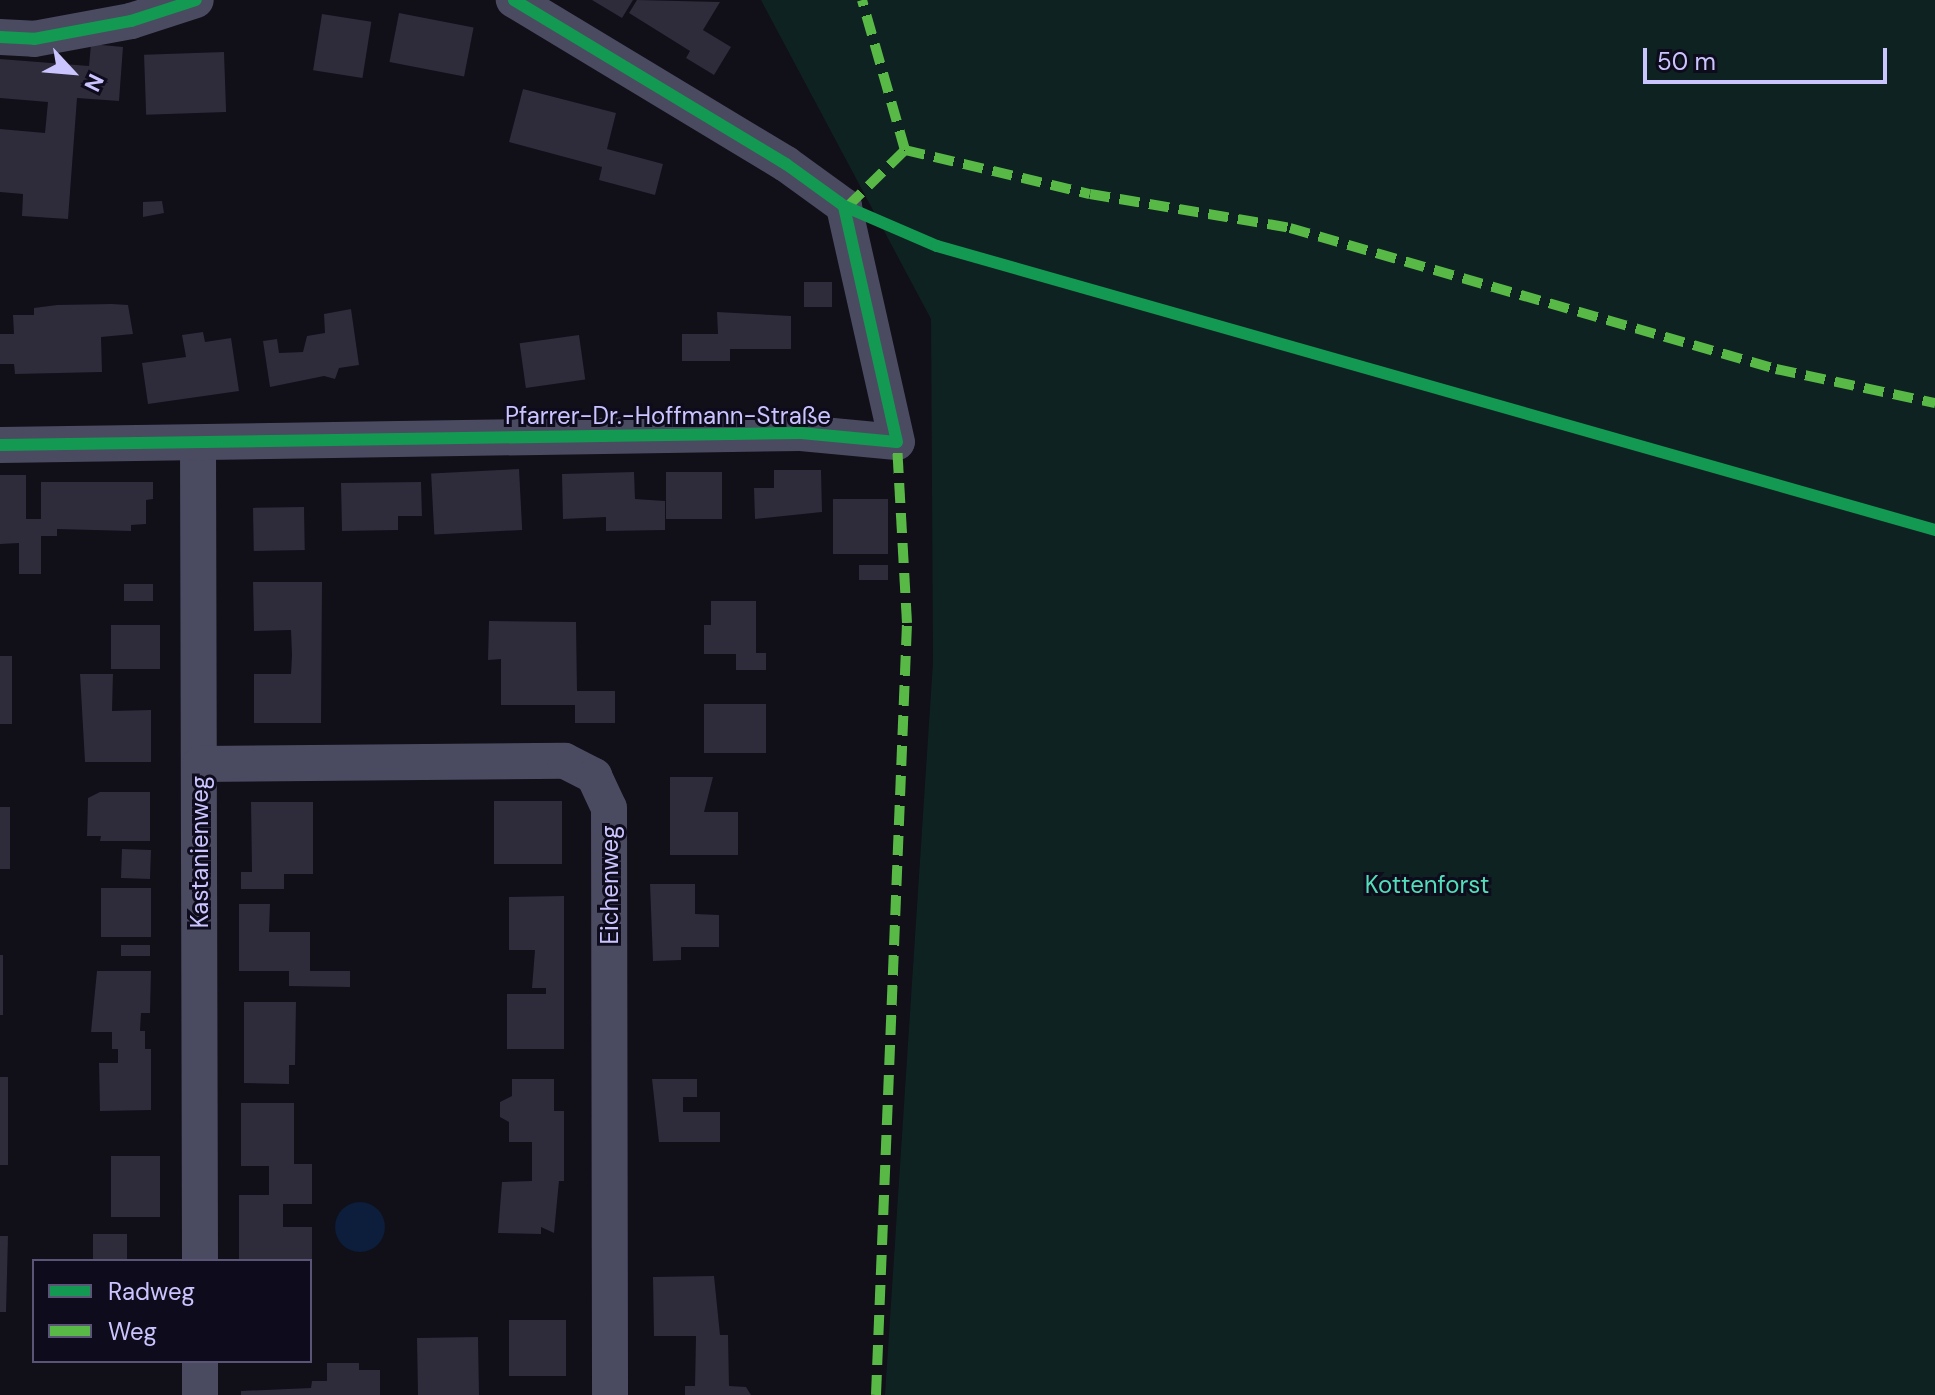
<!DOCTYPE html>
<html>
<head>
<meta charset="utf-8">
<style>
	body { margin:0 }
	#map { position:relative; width:1935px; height:1395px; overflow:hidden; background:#110f18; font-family:"DM Sans",sans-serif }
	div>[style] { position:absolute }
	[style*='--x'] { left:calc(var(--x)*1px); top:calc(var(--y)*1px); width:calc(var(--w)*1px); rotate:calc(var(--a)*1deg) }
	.green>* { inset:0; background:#0e2222 }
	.water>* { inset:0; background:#0c1e3b }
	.round { border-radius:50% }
	.building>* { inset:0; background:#2e2b3b; transform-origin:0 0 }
	.minor>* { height:36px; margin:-18px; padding:0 18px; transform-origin:18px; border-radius:18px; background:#4a4a61 }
	.quiet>* { height:10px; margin-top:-5px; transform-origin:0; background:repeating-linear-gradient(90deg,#58b947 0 20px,transparent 0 30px) }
	.cycleway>* { height:12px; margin:-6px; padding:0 6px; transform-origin:6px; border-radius:6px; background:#139951 }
	span { translate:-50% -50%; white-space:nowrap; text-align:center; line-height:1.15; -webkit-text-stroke:6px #0e0b1c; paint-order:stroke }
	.street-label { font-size:24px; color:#cbc5ff }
	.park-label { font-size:24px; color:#52deba }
	.legend { position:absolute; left:32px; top:1259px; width:280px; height:104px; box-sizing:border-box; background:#0e0b1c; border:2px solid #5a5577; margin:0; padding:10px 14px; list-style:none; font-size:24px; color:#cbc5ff }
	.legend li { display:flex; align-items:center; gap:16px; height:40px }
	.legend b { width:40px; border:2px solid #5a5577 }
	.north { position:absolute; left:32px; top:32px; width:80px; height:80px; -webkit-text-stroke:6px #0e0b1c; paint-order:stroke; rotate:116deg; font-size:22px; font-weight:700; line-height:32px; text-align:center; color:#cbc5ff }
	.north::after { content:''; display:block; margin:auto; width:28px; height:36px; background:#cbc5ff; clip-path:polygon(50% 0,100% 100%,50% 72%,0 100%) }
	.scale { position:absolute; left:1643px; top:48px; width:244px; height:36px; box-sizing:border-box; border:4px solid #cbc5ff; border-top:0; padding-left:10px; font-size:24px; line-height:28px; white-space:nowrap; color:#cbc5ff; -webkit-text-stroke:6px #0e0b1c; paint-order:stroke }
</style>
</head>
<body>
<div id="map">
	<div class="green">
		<i style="clip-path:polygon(761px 0,1935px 0,1935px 1395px,885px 1395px,933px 662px,931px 319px)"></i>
	</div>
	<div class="water">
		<i class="round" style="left:335px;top:1202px;width:50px;height:50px"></i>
	</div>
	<div class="building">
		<i style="clip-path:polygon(592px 0,633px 0,622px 18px)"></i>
		<i style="clip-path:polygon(637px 0,720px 2px,703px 30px,731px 47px,714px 75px,686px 58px,690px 51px,629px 13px)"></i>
		<i style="left:399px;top:13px;width:76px;height:50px;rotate:11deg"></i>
		<i style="left:322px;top:14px;width:50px;height:57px;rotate:9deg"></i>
		<i style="clip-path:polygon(91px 44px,123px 47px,119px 101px,77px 98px,68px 219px,22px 216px,23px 194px,0 192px,0 129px,45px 133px,48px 102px,0 98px,0 59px,89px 66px)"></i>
		<i style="left:224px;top:52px;width:60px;height:80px;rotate:88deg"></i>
		<i style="clip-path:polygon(523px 89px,616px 113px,607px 149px,663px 164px,655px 195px,599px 180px,602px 167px,509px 142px)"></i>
		<i style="clip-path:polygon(162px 201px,164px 213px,143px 217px,143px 202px)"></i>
		<i style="left:832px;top:282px;width:25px;height:28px;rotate:90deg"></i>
		<i style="clip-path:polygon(112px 304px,128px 305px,133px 334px,101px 337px,102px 372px,15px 374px,14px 364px,0 364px,0 334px,14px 334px,13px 315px,34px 315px,34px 308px,57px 305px)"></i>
		<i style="clip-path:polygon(351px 309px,359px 365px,339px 368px,335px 379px,324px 376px,270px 387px,263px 341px,277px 339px,279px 353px,303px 352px,307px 336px,325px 333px,324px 314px)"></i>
		<i style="clip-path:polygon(717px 312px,791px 316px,791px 349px,730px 349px,730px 361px,682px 361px,682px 334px,718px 334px)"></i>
		<i style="clip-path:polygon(203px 332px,205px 342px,231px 338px,239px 391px,148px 404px,142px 363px,186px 357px,182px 335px)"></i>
		<i style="left:579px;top:335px;width:45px;height:60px;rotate:82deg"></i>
		<i style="left:519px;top:469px;width:61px;height:88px;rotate:87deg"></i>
		<i style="clip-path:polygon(774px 470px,821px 470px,822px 512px,755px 519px,754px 488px,774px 488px)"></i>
		<i style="clip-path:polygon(634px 472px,635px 499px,665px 501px,665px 530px,606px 531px,606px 517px,563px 519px,562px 474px)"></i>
		<i style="left:666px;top:472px;width:56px;height:47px"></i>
		<i style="clip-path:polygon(0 475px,26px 475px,26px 519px,41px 519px,41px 482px,153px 482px,153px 499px,146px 500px,146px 524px,131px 525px,131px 531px,57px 529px,57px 536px,41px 536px,41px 574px,19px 574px,19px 543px,0 544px)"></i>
		<i style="clip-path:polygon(421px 482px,422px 516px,398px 516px,398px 530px,342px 531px,341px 483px)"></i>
		<i style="left:888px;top:499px;width:55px;height:55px;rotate:90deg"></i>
		<i style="left:304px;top:507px;width:43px;height:51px;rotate:89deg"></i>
		<i style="left:888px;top:565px;width:15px;height:29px;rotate:90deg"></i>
		<i style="clip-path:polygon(253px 582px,322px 582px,321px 723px,254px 723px,254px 674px,291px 674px,292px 655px,291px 630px,254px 631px)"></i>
		<i style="left:124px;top:584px;width:29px;height:17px"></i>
		<i style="clip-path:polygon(711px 601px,756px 601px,756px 653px,766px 653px,766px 670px,736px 670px,736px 654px,704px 654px,704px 625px,711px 625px)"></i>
		<i style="clip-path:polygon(489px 621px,576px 622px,577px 691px,615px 691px,615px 723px,575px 723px,575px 705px,501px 705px,501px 659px,488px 660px)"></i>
		<i style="left:111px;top:625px;width:49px;height:44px"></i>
		<i style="left:0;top:656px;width:12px;height:68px"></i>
		<i style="clip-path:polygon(80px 674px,113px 674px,112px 711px,151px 710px,151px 762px,85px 762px)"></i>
		<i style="left:704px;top:704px;width:62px;height:49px"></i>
		<i style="clip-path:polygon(670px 777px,713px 777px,704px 812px,738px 812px,738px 855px,670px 855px)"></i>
		<i style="clip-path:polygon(100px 792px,150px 792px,150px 841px,100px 841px,101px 836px,87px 836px,88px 798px)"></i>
		<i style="left:494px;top:801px;width:68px;height:63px"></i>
		<i style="clip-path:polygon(251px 802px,313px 802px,313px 874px,284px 874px,284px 889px,241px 889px,241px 872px,252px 872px)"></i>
		<i style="left:0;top:807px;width:10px;height:62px"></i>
		<i style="left:122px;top:849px;width:29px;height:29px;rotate:2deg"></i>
		<i style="clip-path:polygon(650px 884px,695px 884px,695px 914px,719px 915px,719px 947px,681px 947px,681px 960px,653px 961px)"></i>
		<i style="left:101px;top:888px;width:50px;height:49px"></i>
		<i style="clip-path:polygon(564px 896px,564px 1049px,507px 1049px,507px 994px,546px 994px,546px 988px,532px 988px,535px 950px,509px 950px,509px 897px)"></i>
		<i style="clip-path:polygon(239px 904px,270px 904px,269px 932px,310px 932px,310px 971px,350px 971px,350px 987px,289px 986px,289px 971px,239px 971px)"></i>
		<i style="left:150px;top:945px;width:11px;height:29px;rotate:90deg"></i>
		<i style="left:0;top:955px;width:3px;height:60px"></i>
		<i style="clip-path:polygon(97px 971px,151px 971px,150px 1013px,141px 1013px,140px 1031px,145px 1031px,145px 1049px,151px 1049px,151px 1110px,100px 1111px,99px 1063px,118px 1063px,118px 1049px,112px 1049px,112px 1032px,91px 1032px)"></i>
		<i style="clip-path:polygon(244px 1002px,296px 1002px,295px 1065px,289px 1065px,289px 1084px,244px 1083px)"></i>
		<i style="left:0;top:1077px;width:8px;height:88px"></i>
		<i style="clip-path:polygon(512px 1079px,554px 1079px,554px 1111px,564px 1111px,564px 1181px,559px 1181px,554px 1233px,541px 1227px,541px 1234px,498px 1233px,502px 1182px,532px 1181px,532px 1142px,509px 1142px,509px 1122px,500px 1117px,500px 1102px,512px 1096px)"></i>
		<i style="clip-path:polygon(652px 1079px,697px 1079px,697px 1097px,683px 1097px,683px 1112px,720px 1112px,720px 1142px,659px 1142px)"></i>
		<i style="clip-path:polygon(241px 1103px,294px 1103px,294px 1164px,312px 1164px,312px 1204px,283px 1204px,283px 1227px,312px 1227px,312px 1261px,239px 1261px,239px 1195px,269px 1195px,269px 1166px,241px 1166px)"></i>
		<i style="left:111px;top:1156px;width:49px;height:61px"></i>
		<i style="left:93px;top:1234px;width:34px;height:27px"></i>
		<i style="clip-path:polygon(0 1236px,8px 1236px,6px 1312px,0 1312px)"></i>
		<i style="clip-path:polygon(714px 1276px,720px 1335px,728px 1335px,729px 1386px,746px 1387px,751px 1395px,685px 1395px,685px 1386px,695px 1386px,696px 1336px,654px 1336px,653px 1277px)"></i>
		<i style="left:509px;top:1320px;width:57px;height:56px"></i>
		<i style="left:478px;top:1337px;width:58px;height:61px;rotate:89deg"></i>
		<i style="clip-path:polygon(327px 1363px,359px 1363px,359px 1370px,380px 1370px,380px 1395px,241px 1395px,241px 1391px,311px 1388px,312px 1381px,327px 1381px)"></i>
	</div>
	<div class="minor">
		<i style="--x:0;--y:37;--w:34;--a:3"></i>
		<i style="--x:34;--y:39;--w:99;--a:-10.5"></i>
		<i style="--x:131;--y:21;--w:68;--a:-17.9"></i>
		<i style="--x:198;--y:444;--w:817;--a:89.86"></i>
		<i style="--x:0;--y:445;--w:801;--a:-0.86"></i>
		<i style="--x:801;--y:433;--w:96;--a:5.4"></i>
		<i style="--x:897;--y:442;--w:242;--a:-102.7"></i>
		<i style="--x:844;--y:206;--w:72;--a:-144.1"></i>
		<i style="--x:786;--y:164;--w:318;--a:-148.9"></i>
		<i style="--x:200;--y:764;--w:365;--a:-0.5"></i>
		<i style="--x:565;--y:761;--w:33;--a:27"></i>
		<i style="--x:594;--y:776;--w:35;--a:65"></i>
		<i style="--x:609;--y:808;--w:587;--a:89.9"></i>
		<i style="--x:200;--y:1361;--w:34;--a:90"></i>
	</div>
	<div class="quiet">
		<i style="--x:905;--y:150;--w:190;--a:13.4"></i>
		<i style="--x:1090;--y:194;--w:203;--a:9.6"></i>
		<i style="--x:1290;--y:228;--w:506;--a:16.18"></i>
		<i style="--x:1776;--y:369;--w:163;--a:12.1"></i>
		<i style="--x:847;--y:207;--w:81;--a:-44.5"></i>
		<i style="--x:905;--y:150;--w:156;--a:-106"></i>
		<i style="--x:876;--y:1395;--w:773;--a:-87.7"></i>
		<i style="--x:907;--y:623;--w:181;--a:-93.2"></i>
	</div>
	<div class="cycleway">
		<i style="--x:514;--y:0;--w:318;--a:31.1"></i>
		<i style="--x:786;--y:164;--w:72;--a:35.9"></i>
		<i style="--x:844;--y:206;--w:101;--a:23.3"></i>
		<i style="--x:937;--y:246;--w:1038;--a:15.88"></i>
		<i style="--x:0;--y:37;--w:34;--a:3"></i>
		<i style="--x:34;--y:39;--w:99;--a:-10.5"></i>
		<i style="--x:131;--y:21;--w:68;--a:-17.9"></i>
		<i style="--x:0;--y:445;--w:801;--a:-0.86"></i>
		<i style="--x:801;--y:433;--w:96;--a:5.4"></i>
		<i style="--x:897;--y:442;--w:242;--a:-102.7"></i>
	</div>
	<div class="street-label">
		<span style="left:668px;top:416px">Pfarrer-Dr.-Hoffmann-Straße</span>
		<span style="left:200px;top:852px;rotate:-90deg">Kastanienweg</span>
		<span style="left:610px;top:885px;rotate:-90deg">Eichenweg</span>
	</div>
	<div class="park-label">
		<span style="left:1427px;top:885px">Kottenforst</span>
	</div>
	<ul class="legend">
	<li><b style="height:10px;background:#139951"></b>Radweg</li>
	<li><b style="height:10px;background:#58b947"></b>Weg</li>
	</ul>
	<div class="north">N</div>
	<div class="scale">50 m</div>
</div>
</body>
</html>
